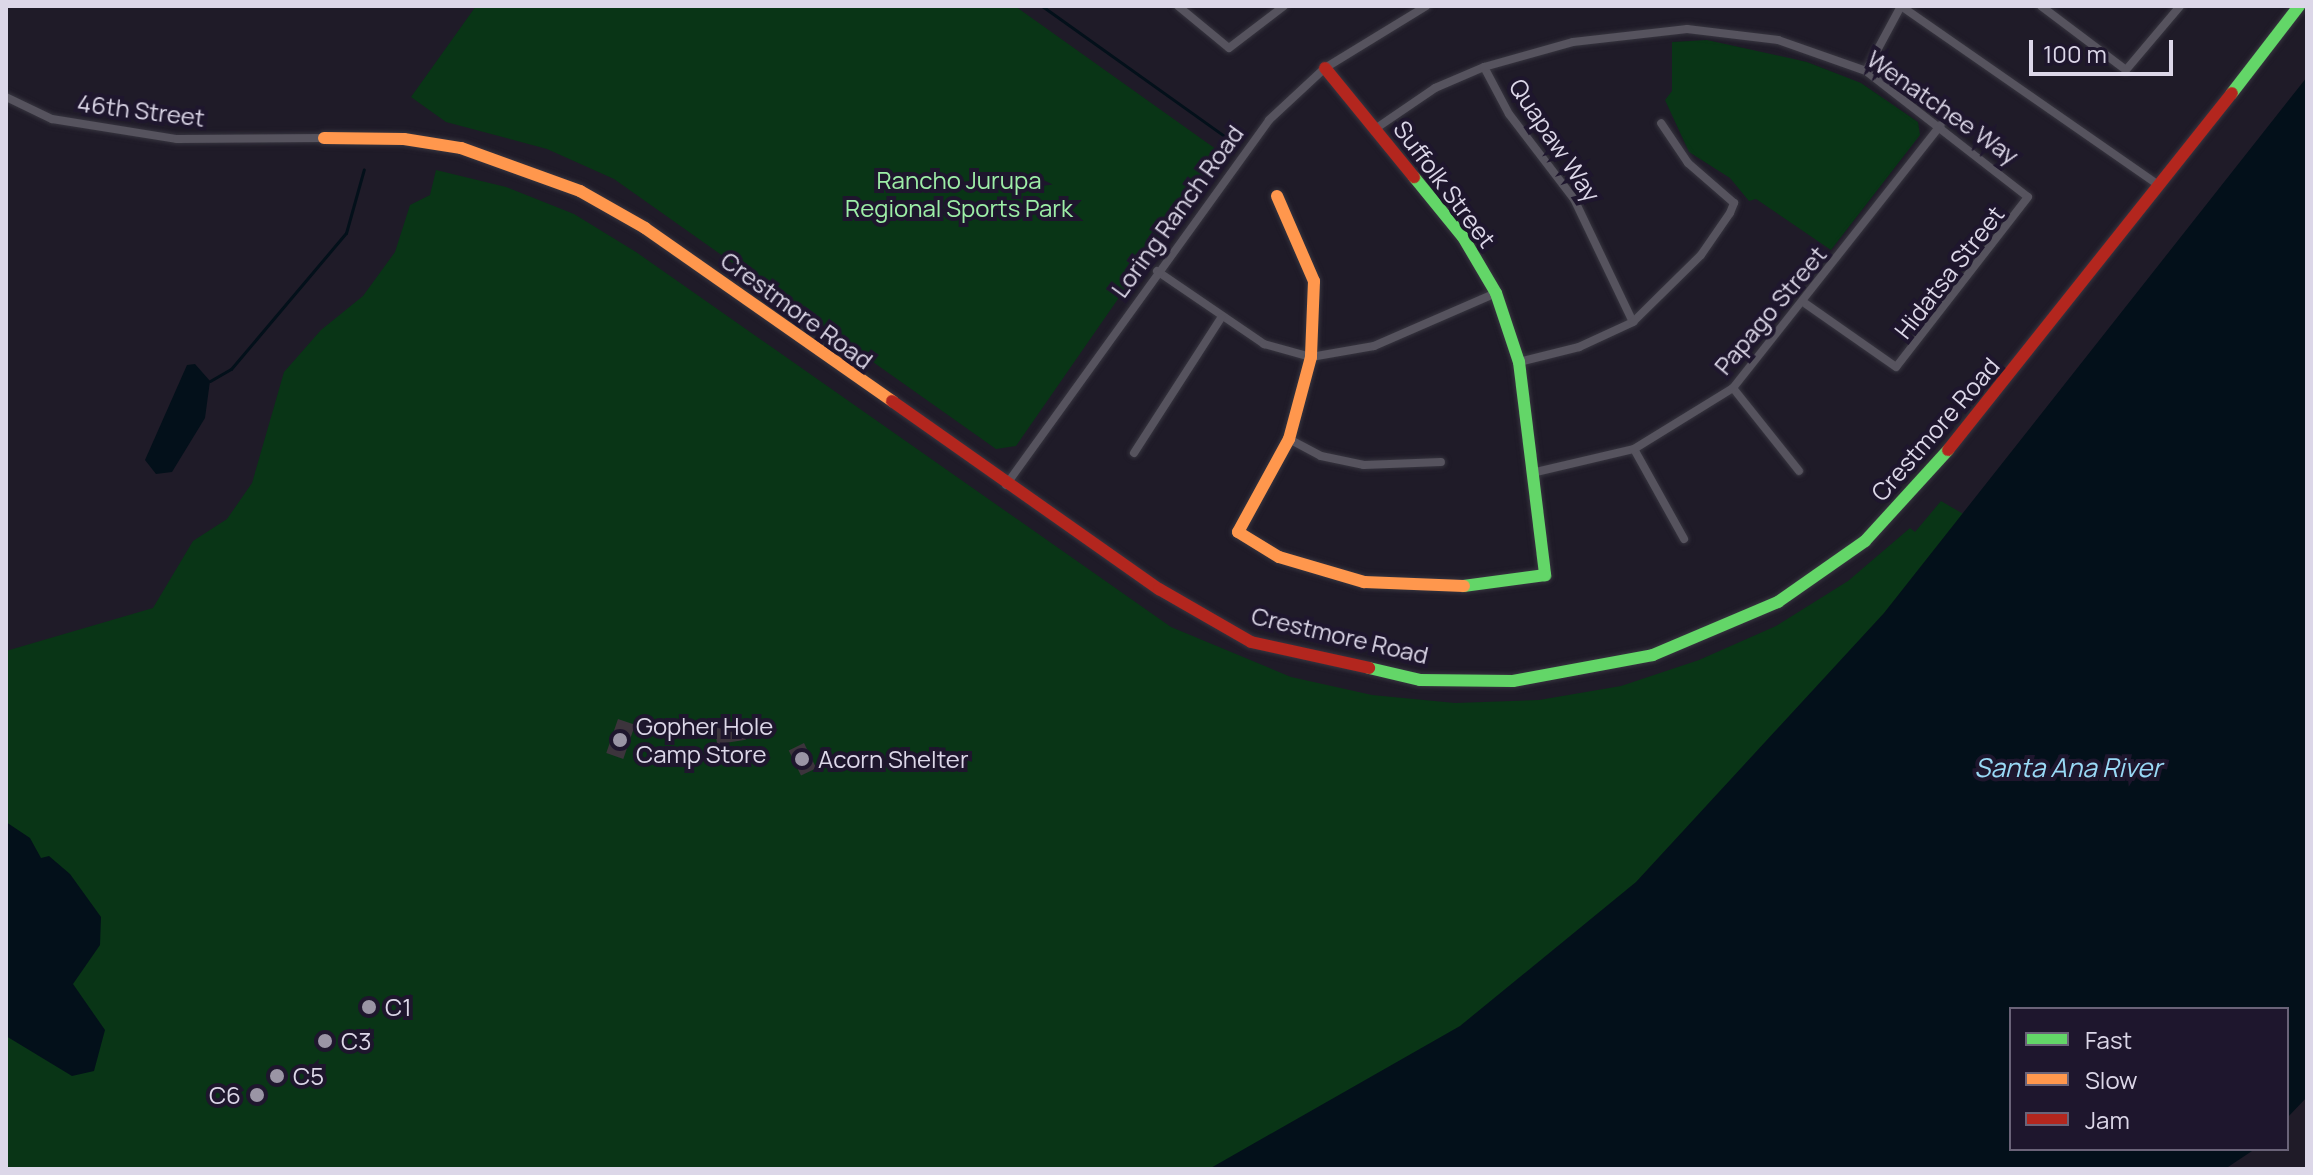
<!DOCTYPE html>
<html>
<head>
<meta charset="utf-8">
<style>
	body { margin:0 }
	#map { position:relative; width:2313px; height:1175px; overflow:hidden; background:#1f1b28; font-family:Manrope,sans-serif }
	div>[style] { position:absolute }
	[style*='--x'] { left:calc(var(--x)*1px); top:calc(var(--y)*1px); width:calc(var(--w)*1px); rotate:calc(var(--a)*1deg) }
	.green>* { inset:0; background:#093516 }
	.water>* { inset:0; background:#03101a }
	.stream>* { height:3px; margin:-1.5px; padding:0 1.5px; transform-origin:1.5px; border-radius:1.5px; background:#03101a }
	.building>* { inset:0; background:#3c343c; transform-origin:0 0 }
	.roads { filter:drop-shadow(0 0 2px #37353f) drop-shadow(0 0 2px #37353f) }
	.street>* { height:8px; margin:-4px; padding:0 4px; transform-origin:4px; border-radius:4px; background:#56535e }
	.fast>* { height:12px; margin:-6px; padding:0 6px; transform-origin:6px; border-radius:6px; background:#63d668 }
	.slow>* { height:12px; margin:-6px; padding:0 6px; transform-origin:6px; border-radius:6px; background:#ff974d }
	.jam>* { height:12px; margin:-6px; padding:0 6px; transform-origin:6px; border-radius:6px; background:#b3261e }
	.dots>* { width:22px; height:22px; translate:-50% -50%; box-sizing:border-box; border:4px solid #1e162d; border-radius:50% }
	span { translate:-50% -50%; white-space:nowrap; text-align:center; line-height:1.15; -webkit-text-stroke:8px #1e162d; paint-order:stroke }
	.street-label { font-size:24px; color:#dcd7e8 }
	.park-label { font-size:24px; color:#9deea7 }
	.poi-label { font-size:24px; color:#dcd7e8 }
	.left { translate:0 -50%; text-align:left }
	.right { translate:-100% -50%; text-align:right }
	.water-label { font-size:26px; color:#99d9f5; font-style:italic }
	.frame { position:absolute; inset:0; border:8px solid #dcd7e8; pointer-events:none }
	.legend { position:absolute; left:2009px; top:1007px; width:280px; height:144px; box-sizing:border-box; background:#1e162d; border:2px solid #6a6378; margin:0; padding:10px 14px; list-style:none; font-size:24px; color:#dcd7e8 }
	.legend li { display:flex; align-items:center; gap:16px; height:40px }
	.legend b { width:40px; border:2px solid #6a6378 }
	.scale { position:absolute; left:2029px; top:40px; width:144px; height:36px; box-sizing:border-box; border:4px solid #dcd7e8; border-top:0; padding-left:10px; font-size:24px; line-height:28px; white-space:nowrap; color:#dcd7e8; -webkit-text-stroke:6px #1e162d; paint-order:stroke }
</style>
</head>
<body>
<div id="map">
	<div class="green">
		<i style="clip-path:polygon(476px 6px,1015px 6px,1220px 152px,1016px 446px,996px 449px,614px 179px,547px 149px,446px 122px,411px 97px)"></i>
		<i style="clip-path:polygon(1707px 40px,1807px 62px,1861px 83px,1918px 122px,1920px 135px,1831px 250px,1756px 199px,1749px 201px,1730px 178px,1689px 152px,1665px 100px,1672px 91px,1672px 42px)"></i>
		<i style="clip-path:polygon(436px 170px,506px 187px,574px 214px,636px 252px,1171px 627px,1291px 677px,1372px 695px,1455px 703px,1539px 700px,1621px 686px,1699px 660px,1776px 626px,1848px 581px,1910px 528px,1915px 532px,1941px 501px,2307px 714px,2011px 1009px,2011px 1149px,2173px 1169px,6px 1169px,6px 651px,153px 608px,193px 541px,227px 519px,252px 483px,284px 372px,321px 330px,363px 296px,395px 252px,410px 205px,430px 195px)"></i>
	</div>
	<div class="water">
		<i style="clip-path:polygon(2307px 77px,2307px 1097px,2287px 1118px,2287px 1009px,2011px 1009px,2011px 1149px,2255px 1149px,2225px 1169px,1209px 1169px,1460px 1026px,1636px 882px,1884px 613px)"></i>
		<i style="clip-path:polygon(195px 364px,210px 381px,205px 418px,172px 472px,156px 474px,145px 460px,187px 365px)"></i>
		<i style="clip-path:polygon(6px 822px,30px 838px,41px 858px,49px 856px,70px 874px,101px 917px,100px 945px,73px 984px,105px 1030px,94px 1071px,72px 1076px,6px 1036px)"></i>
	</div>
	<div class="stream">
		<i style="--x:1042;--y:6;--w:234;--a:35.5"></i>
		<i style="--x:210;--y:381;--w:24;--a:-30"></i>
		<i style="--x:231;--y:369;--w:178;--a:-49.8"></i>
		<i style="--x:346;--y:233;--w:66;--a:-74.3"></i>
	</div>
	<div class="building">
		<i style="left:618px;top:719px;width:18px;height:36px;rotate:19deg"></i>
		<i style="left:743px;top:722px;width:18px;height:29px;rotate:81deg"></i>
		<i style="left:804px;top:743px;width:28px;height:17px;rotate:64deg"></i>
	</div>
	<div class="roads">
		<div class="street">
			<i style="--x:1178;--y:6;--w:66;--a:39.5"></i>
			<i style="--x:1229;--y:48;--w:69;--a:-37.4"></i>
			<i style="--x:1901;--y:6;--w:314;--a:34.8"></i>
			<i style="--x:2041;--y:6;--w:106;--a:37"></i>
			<i style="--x:2126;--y:70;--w:84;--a:-49.8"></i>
			<i style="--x:1484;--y:67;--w:53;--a:62"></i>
			<i style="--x:1509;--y:114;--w:107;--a:52.6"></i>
			<i style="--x:1574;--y:199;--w:136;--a:64.4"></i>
			<i style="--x:1866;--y:71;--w:74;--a:-61.7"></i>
			<i style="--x:6;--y:97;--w:51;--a:25.6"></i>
			<i style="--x:52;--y:119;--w:127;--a:9.1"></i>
			<i style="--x:177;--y:139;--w:147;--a:-0.4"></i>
			<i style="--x:1375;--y:129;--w:73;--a:-34.3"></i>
			<i style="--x:1435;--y:88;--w:53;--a:-23.2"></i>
			<i style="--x:1484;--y:67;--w:92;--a:-15.7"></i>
			<i style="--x:1573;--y:42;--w:115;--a:-6.5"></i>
			<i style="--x:1687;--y:29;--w:92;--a:6.9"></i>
			<i style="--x:1778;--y:40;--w:93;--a:19.4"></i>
			<i style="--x:1866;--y:71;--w:205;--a:37.9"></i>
			<i style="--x:2028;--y:197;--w:215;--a:127.8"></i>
			<i style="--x:1896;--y:367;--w:110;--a:-145"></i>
			<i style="--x:1157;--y:271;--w:130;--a:34.3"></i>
			<i style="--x:1264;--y:344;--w:49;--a:15.5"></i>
			<i style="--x:1311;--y:357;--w:64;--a:-9.9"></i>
			<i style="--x:1374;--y:346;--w:133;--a:-23.5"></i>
			<i style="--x:1519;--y:362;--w:62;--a:-14"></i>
			<i style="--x:1579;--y:347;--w:60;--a:-24.8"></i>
			<i style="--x:1633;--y:322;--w:95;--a:-44.6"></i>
			<i style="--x:1701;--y:255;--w:51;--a:-55.4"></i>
			<i style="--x:1730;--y:213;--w:11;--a:-68"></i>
			<i style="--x:1734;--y:203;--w:61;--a:-139"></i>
			<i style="--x:1688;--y:163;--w:48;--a:-124"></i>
			<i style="--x:1733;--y:388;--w:106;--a:51.5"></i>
			<i style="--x:1289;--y:439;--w:36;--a:28"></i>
			<i style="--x:1321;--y:456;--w:44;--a:11.8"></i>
			<i style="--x:1364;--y:465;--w:77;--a:-2.2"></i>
			<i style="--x:1634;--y:449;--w:103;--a:60.9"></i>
			<i style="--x:1134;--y:453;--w:161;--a:-57.2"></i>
			<i style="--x:1536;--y:472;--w:101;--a:-13.2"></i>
			<i style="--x:1634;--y:449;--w:116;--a:-31.6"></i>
			<i style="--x:1733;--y:388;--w:335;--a:-51.7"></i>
			<i style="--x:1006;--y:485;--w:450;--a:-54.2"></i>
			<i style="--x:1269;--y:120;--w:76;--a:-42.9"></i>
			<i style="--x:1325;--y:68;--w:119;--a:-31.5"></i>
		</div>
		<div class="fast">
			<i style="--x:2232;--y:93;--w:110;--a:-52.4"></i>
			<i style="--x:1414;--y:177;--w:77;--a:50.8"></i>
			<i style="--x:1463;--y:237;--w:65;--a:59.5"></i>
			<i style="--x:1496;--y:293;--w:73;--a:71.6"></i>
			<i style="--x:1519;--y:362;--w:215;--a:83"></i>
			<i style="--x:1545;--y:575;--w:82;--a:172.3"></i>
			<i style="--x:1369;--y:668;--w:52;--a:13.2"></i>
			<i style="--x:1420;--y:680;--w:93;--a:0.6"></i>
			<i style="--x:1513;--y:681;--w:142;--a:-10.5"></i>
			<i style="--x:1653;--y:655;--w:136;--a:-23"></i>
			<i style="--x:1778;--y:602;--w:106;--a:-35"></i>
			<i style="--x:1865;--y:541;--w:123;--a:-47.6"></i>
		</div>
		<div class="slow">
			<i style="--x:324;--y:138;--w:80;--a:0.7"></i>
			<i style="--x:404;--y:139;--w:58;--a:9"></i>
			<i style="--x:461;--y:148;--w:127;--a:19.9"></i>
			<i style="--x:580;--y:191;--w:75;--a:29.6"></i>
			<i style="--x:645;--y:228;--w:302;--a:35"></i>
			<i style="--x:1277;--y:196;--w:93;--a:66.5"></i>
			<i style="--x:1314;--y:281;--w:76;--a:92.3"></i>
			<i style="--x:1311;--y:357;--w:85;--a:105"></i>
			<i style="--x:1289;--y:439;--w:106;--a:118.7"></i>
			<i style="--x:1238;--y:532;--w:48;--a:31.4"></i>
			<i style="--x:1279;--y:557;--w:89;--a:16.4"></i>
			<i style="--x:1364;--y:582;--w:100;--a:2.3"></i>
		</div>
		<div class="jam">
			<i style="--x:1325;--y:68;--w:141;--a:50.8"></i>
			<i style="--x:892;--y:401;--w:327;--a:35.2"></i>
			<i style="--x:1159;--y:589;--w:106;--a:29.9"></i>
			<i style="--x:1251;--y:642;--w:121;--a:12.4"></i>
			<i style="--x:1948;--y:450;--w:456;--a:-51.5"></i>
		</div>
	</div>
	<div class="dots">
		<i style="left:620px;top:740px;background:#9a95a5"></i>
		<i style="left:802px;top:759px;background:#9a95a5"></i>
		<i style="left:369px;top:1007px;background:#9a95a5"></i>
		<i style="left:325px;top:1041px;background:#9a95a5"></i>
		<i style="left:277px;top:1076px;background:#9a95a5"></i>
		<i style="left:257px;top:1095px;background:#9a95a5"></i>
	</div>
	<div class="street-label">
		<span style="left:1943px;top:107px;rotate:35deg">Wenatchee Way</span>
		<span style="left:141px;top:110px;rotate:7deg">46th Street</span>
		<span style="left:1555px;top:140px;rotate:56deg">Quapaw Way</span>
		<span style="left:1445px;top:184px;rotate:53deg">Suffolk Street</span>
		<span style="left:1177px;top:211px;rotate:-54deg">Loring Ranch Road</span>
		<span style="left:1949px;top:272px;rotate:-52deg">Hidatsa Street</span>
		<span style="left:797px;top:310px;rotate:36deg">Crestmore Road</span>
		<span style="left:1770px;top:310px;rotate:-50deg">Papago Street</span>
		<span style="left:1935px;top:429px;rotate:-49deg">Crestmore Road</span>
		<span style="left:1340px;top:635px;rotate:13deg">Crestmore Road</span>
	</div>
	<div class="park-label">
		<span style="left:959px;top:194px">Rancho Jurupa<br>Regional Sports Park</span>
	</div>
	<div class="poi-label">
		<span class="left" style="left:636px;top:740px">Gopher Hole<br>Camp Store</span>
		<span class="left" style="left:818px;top:759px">Acorn Shelter</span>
		<span class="left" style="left:385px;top:1007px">C1</span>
		<span class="left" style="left:341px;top:1041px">C3</span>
		<span class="left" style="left:293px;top:1076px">C5</span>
		<span class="right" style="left:241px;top:1095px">C6</span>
	</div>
	<div class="water-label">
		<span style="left:2068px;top:768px">Santa Ana River</span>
	</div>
	<div class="frame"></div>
	<ul class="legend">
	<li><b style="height:10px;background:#63d668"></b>Fast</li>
	<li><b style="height:10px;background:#ff974d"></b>Slow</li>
	<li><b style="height:10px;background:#b3261e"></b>Jam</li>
	</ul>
	<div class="scale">100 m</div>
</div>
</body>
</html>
